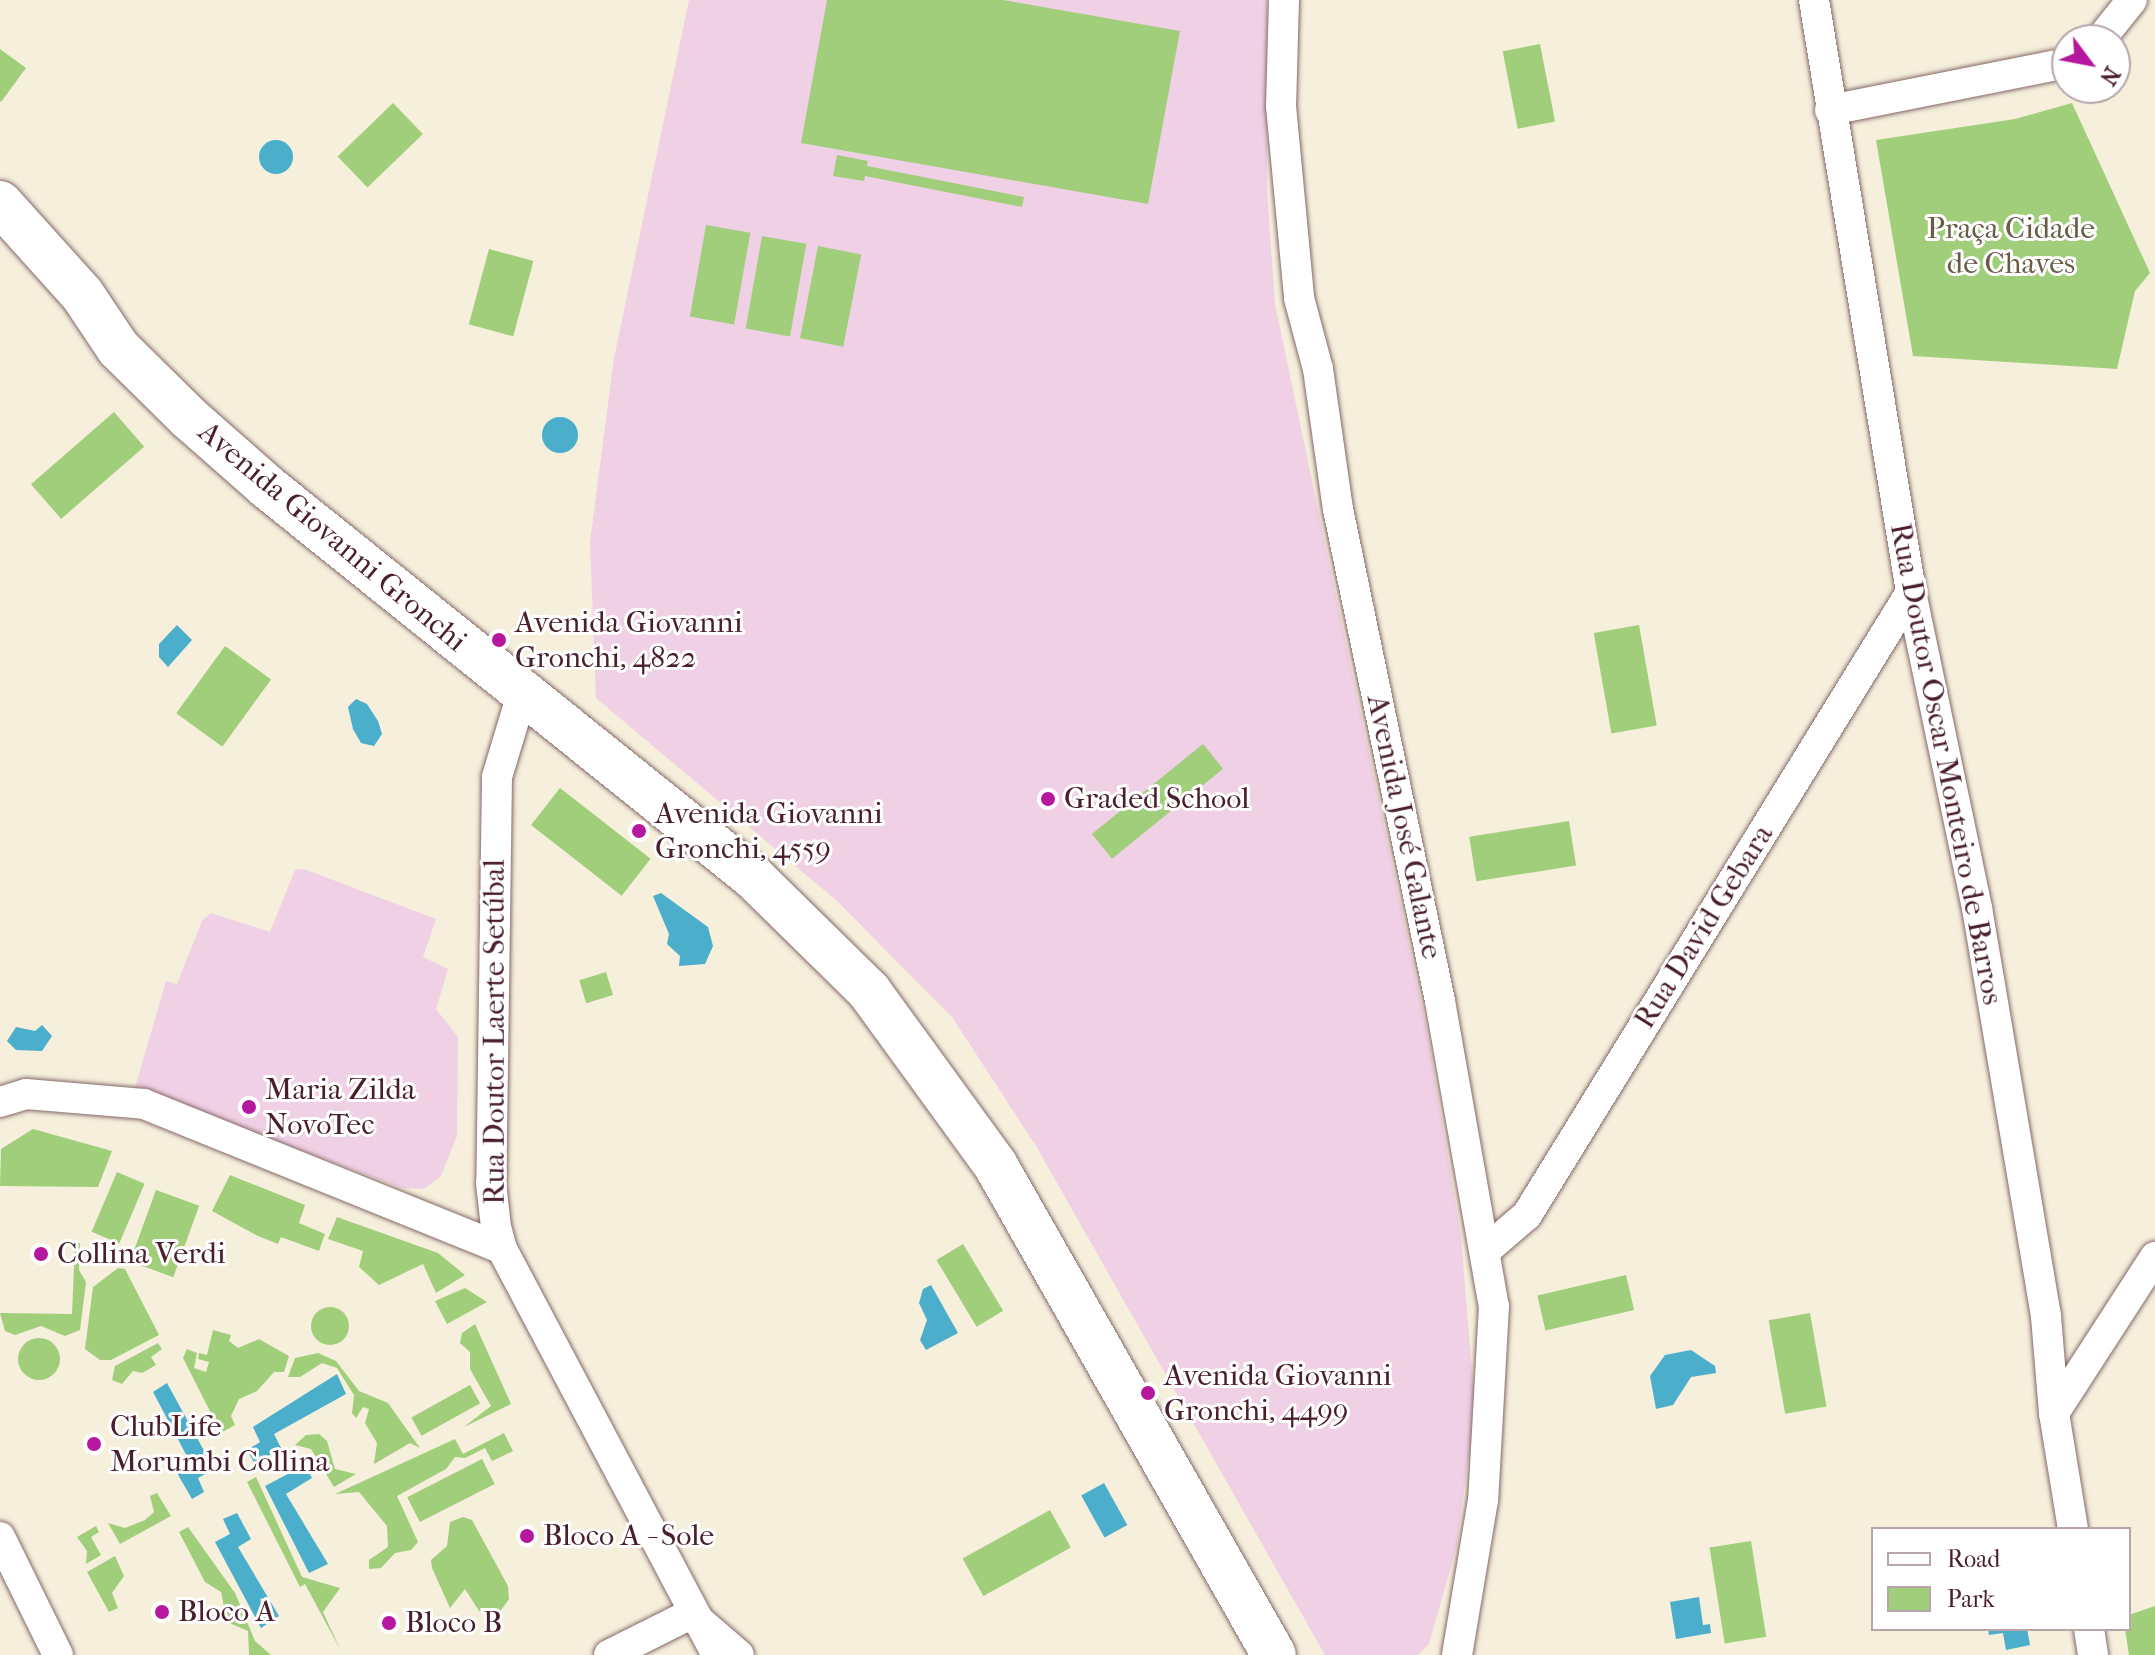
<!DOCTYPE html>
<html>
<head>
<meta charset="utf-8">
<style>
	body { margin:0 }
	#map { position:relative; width:2155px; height:1655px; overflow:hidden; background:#f5efdc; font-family:"IM FELL French Canon",serif }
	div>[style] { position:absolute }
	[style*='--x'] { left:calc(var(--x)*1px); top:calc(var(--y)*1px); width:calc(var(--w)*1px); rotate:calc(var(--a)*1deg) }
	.built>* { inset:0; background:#f0d0e5 }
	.green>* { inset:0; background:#a1ce7b; transform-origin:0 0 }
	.round { border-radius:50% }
	.water>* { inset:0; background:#4baeca; transform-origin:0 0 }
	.roads { filter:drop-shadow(0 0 2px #866869) drop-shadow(0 0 2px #866869) }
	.minor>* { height:30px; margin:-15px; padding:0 15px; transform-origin:15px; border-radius:15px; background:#fff }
	.primary>* { height:44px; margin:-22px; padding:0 22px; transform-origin:22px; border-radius:22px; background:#fff }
	.dots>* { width:22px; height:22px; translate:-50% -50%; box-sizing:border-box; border:4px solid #fff; border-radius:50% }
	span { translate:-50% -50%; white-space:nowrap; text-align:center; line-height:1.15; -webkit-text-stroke:6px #fff; paint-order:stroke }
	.park-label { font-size:30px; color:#685c47 }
	.street-label { font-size:30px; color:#4a1f2b }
	.poi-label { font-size:30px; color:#4a1f2b }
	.left { translate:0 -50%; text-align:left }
	.legend { position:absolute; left:1871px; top:1527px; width:260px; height:104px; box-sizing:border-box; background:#fff; border:2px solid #b7a5aa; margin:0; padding:10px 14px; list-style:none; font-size:24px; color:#4a1f2b }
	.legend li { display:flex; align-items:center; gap:16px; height:40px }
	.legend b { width:40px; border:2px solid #b7a5aa }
	.north { position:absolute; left:2051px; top:24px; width:80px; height:80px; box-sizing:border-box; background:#fff; border:2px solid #b7a5aa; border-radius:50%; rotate:122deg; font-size:22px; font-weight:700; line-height:32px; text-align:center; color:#4a1f2b }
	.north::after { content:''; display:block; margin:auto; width:28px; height:36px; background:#b5179e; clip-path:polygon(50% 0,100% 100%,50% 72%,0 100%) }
</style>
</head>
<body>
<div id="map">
	<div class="built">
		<i style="clip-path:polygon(689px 0,1267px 0,1267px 191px,1275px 304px,1426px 1025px,1461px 1236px,1475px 1409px,1456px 1549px,1429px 1644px,1418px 1655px,1325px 1655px,1036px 1146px,952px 1017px,836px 900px,596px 698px,590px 542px,614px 358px)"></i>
		<i style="clip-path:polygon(304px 869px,436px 919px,423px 957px,448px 969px,436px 1009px,458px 1037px,457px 1136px,441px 1176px,424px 1189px,402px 1188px,273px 1140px,263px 1146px,134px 1091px,166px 981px,177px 984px,202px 921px,211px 913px,270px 932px,295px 870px)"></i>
	</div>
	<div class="green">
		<i style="clip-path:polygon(827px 0,1003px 0,1180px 31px,1148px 204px,801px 143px)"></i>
		<i style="left:1540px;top:44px;width:79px;height:38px;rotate:79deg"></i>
		<i style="clip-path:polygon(0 49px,26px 68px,1px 102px,0 101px)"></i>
		<i style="left:393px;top:103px;width:43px;height:77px;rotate:46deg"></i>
		<i style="clip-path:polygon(2072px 103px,2150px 273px,2135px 291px,2117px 369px,1913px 356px,1876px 140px,2015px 119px)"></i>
		<i style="clip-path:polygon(837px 155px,868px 161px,867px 166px,1024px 197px,1022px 207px,865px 176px,864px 181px,833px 176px)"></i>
		<i style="left:706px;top:225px;width:45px;height:93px;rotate:10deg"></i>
		<i style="left:762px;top:236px;width:45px;height:94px;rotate:10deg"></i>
		<i style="left:818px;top:246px;width:44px;height:94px;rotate:11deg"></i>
		<i style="left:489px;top:249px;width:46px;height:78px;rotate:15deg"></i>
		<i style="left:114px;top:412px;width:46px;height:110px;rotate:49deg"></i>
		<i style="left:1639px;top:625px;width:102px;height:46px;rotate:80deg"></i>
		<i style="left:225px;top:646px;width:57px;height:83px;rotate:36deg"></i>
		<i style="left:1203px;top:744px;width:32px;height:143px;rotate:51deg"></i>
		<i style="left:560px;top:788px;width:115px;height:47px;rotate:38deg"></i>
		<i style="left:1569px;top:821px;width:45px;height:101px;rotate:81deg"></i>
		<i style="left:606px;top:972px;width:24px;height:28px;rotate:73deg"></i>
		<i style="clip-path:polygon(33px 1129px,112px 1151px,98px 1187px,0 1186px,1px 1149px)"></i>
		<i style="left:117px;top:1172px;width:30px;height:65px;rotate:23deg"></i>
		<i style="clip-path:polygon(230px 1175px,305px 1205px,299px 1223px,325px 1234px,319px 1251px,281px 1237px,278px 1244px,258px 1236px,212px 1211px)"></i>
		<i style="left:156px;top:1190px;width:46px;height:76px;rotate:20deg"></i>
		<i style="clip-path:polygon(337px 1217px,438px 1253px,465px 1275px,436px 1293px,423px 1264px,379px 1285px,359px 1267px,363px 1251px,328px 1239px)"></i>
		<i style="clip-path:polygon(75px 1243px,80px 1243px,79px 1270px,86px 1282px,80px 1330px,65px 1336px,41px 1326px,15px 1335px,5px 1331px,0 1313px,72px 1314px)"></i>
		<i style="left:963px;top:1244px;width:78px;height:31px;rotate:59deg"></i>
		<i style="clip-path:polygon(118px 1268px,125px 1269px,159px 1335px,111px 1360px,100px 1360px,85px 1349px,93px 1287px)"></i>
		<i style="left:1626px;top:1275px;width:36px;height:91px;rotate:77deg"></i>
		<i style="clip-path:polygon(465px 1288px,487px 1302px,447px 1324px,435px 1301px)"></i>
		<i class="round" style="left:311px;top:1307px;width:38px;height:38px"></i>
		<i style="left:1810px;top:1313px;width:95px;height:42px;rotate:80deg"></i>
		<i style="clip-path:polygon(475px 1324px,511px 1404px,464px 1427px,491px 1406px,470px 1369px,470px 1352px,460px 1343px,462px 1333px)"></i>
		<i style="clip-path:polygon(213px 1330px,231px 1335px,229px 1341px,238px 1348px,259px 1339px,289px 1356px,284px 1372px,274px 1372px,257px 1391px,239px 1399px,231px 1416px,235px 1425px,221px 1433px,183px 1358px,187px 1349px,197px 1353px,194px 1368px,206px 1372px,209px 1362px,198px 1359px,199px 1353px,207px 1355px)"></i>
		<i class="round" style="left:18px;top:1338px;width:42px;height:42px"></i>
		<i style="clip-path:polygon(158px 1343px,162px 1349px,151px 1357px,156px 1365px,142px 1373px,133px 1371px,122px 1384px,112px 1380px,115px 1366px)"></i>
		<i style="clip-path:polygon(318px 1353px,336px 1361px,359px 1391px,388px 1403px,420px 1448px,410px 1443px,374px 1464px,377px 1443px,365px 1423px,369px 1409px,363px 1407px,356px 1418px,352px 1413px,354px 1395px,337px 1368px,322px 1363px,300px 1377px,288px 1377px,295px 1358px)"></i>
		<i style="left:470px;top:1385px;width:21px;height:67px;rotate:61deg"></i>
		<i style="clip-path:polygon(504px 1433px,513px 1451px,492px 1461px,485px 1448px,465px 1458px,455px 1457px,446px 1469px,397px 1496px,418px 1542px,411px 1550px,395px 1553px,381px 1568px,369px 1569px,369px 1560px,388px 1547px,387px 1526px,359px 1492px,335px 1494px,455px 1439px,463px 1454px)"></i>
		<i style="clip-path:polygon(319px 1434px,327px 1441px,335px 1469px,356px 1474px,334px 1487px,311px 1449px,295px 1445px,306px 1435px)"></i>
		<i style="left:482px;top:1459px;width:28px;height:84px;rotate:63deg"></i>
		<i style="clip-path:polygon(256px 1477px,302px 1577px,340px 1588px,323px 1612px,341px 1651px,305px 1584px,300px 1587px,247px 1482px)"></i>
		<i style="clip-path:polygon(157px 1493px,171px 1516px,120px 1544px,108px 1523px,125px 1528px,145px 1520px,154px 1512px,150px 1496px)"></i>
		<i style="left:1050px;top:1510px;width:43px;height:100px;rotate:61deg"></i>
		<i style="clip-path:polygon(463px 1517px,472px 1520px,508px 1586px,509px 1599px,499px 1613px,479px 1611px,465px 1589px,450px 1608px,432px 1568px,431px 1560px,447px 1546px,450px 1522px)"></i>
		<i style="clip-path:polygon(96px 1526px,99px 1532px,91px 1537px,101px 1555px,86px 1564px,87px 1551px,77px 1537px)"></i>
		<i style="clip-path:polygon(188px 1527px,235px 1593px,255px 1641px,271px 1655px,249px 1655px,248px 1631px,227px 1622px,221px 1592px,205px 1582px,179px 1532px)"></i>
		<i style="left:1751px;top:1541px;width:97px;height:42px;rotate:81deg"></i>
		<i style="clip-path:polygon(115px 1556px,124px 1576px,112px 1593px,118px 1608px,109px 1612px,87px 1572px)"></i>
		<i style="clip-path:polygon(2155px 1606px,2155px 1655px,2129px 1655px,2125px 1629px,2129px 1615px)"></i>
	</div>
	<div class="water">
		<i class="round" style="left:259px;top:140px;width:34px;height:34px"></i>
		<i class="round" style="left:542px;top:417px;width:36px;height:36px"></i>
		<i style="clip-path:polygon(177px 625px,192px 640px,168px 667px,159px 657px,159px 644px)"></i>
		<i style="clip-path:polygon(356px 699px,367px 704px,378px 721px,382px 734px,374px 746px,361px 743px,353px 729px,348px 707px)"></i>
		<i style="clip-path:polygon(661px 893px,708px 927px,713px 946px,705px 964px,679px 966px,680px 956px,667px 944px,669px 934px,653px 896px)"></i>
		<i style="clip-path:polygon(42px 1025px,52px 1036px,42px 1051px,16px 1050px,7px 1041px,16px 1027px,35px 1031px)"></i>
		<i style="clip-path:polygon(931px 1285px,958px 1333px,926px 1350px,920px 1340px,927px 1320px,919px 1303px,923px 1289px)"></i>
		<i style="clip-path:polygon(1691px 1350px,1715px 1366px,1716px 1373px,1691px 1377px,1673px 1405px,1656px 1409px,1650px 1376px,1665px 1355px)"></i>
		<i style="clip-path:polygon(337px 1374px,346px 1394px,274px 1434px,281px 1448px,255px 1464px,247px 1450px,260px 1442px,253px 1427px)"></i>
		<i style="clip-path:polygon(167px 1383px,214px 1469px,198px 1478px,204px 1492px,192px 1499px,177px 1473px,191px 1464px,153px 1392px)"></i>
		<i style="clip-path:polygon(305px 1465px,312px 1478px,286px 1494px,328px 1564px,309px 1573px,265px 1486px)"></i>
		<i style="left:1104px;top:1483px;width:48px;height:26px;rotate:61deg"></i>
		<i style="clip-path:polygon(237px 1513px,251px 1539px,238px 1547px,279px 1616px,261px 1628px,215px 1542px,230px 1534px,223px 1519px)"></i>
		<i style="clip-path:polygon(1699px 1597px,1703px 1625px,1710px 1624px,1711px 1633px,1676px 1639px,1670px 1602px)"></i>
		<i style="clip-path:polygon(1988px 1629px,2027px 1629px,2030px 1645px,2006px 1650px,2003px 1633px,1989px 1635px)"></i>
	</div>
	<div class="roads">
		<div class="minor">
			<i style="--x:1284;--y:0;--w:106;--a:91.6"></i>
			<i style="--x:1281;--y:106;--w:193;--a:84.6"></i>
			<i style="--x:1299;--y:298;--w:73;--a:75"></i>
			<i style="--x:1318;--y:369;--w:141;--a:81.9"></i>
			<i style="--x:1338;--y:509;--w:502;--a:78.29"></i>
			<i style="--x:1440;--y:1001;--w:310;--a:80"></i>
			<i style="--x:1494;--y:1306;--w:194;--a:93.2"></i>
			<i style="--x:1483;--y:1500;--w:157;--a:99.5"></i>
			<i style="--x:1814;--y:0;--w:600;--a:80.69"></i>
			<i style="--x:1911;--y:592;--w:323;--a:78.2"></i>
			<i style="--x:1977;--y:908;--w:414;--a:80.4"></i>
			<i style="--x:2046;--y:1316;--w:97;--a:85.3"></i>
			<i style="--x:2054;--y:1413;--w:118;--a:80.7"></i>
			<i style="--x:2100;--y:40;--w:51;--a:-51.3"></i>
			<i style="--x:1830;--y:110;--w:242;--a:-11.2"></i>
			<i style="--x:522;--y:694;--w:87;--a:106.8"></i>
			<i style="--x:497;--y:777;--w:406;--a:90.8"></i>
			<i style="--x:491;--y:1183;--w:44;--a:83.5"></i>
			<i style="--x:496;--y:1227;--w:23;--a:75"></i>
			<i style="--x:502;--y:1249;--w:459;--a:62.1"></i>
			<i style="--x:0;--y:1102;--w:27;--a:-17"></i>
			<i style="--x:26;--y:1094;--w:118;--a:4.8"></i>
			<i style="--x:144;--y:1104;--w:386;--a:22"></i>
			<i style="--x:1485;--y:1251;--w:55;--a:-40.6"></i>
			<i style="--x:1527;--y:1215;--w:732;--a:-58.35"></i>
			<i style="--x:2054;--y:1413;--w:186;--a:-57.1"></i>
			<i style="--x:0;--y:1537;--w:131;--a:63.8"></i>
			<i style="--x:2089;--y:1629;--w:26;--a:81"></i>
			<i style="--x:609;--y:1655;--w:85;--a:-26.6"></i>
			<i style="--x:685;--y:1617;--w:12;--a:9"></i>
			<i style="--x:697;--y:1619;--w:55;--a:40.6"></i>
		</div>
		<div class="primary">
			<i style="--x:0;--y:203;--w:122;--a:48"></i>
			<i style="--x:82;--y:294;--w:65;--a:56.3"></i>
			<i style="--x:118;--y:348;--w:100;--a:44.6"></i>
			<i style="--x:189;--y:418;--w:103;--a:41.4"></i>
			<i style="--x:266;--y:486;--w:625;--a:38.76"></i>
			<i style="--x:753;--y:877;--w:163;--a:44.5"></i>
			<i style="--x:869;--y:991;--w:216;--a:54"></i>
			<i style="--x:996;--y:1166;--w:562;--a:60.38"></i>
		</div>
	</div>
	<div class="dots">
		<i style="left:499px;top:640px;background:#b5179e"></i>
		<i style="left:1048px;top:799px;background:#b5179e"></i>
		<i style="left:639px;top:831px;background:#b5179e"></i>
		<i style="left:249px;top:1107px;background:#b5179e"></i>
		<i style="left:41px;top:1254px;background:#b5179e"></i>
		<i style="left:1148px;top:1393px;background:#b5179e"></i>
		<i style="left:94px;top:1444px;background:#b5179e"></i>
		<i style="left:527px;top:1536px;background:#b5179e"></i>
		<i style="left:162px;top:1612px;background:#b5179e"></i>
		<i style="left:389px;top:1623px;background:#b5179e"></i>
	</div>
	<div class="park-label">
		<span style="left:2011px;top:246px">Praça Cidade<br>de Chaves</span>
	</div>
	<div class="street-label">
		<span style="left:332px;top:537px;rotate:40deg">Avenida Giovanni Gronchi</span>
		<span style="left:1946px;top:764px;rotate:79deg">Rua Doutor Oscar Monteiro de Barros</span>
		<span style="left:1404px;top:827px;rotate:78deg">Avenida José Galante</span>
		<span style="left:1704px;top:927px;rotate:-58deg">Rua David Gebara</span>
		<span style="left:495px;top:1032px;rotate:-90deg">Rua Doutor Laerte Setúbal</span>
	</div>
	<div class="poi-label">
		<span class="left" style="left:515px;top:640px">Avenida Giovanni<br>Gronchi, 4822</span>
		<span class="left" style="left:1064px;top:799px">Graded School</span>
		<span class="left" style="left:655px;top:831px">Avenida Giovanni<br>Gronchi, 4559</span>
		<span class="left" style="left:265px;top:1107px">Maria Zilda<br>NovoTec</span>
		<span class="left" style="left:57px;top:1254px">Collina Verdi</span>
		<span class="left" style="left:1164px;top:1393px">Avenida Giovanni<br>Gronchi, 4499</span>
		<span class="left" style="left:110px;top:1444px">ClubLife<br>Morumbi Collina</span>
		<span class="left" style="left:543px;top:1536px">Bloco A - Sole</span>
		<span class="left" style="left:178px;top:1612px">Bloco A</span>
		<span class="left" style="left:405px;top:1623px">Bloco B</span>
	</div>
	<ul class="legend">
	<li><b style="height:10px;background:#fff"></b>Road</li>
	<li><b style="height:22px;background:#a1ce7b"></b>Park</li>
	</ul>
	<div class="north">N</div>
</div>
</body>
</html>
